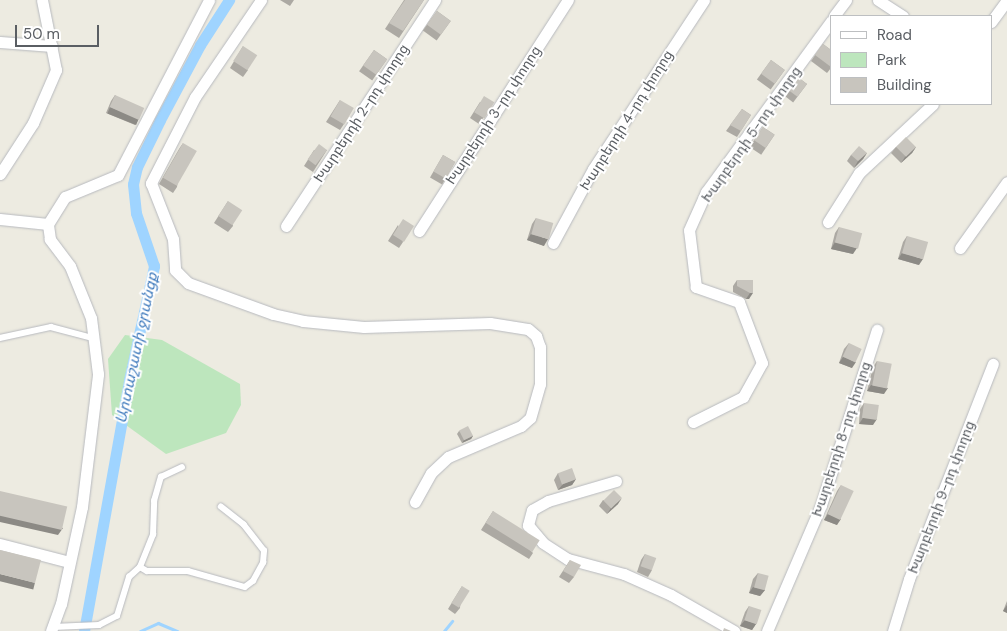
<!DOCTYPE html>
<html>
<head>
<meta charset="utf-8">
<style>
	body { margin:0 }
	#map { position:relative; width:1007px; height:631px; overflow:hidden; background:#edebe1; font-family:"DM Sans","Noto Sans Armenian",sans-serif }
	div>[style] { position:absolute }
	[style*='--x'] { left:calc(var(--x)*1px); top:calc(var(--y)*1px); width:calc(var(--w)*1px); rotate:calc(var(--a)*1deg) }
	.green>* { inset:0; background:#bde6bd }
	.stream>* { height:3px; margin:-1.5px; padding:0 1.5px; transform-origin:1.5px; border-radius:1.5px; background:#9fd4ff }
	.canal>* { height:11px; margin:-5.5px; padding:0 5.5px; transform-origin:5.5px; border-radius:5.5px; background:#9fd4ff }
	.roads { filter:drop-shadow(0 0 1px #b7b9be) drop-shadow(0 0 1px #b7b9be) }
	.lane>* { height:5.5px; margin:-2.75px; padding:0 2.75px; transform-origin:2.75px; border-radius:2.75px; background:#fff }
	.street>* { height:11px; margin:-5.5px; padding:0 5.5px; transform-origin:5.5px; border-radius:5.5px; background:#fff }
	.wall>* { inset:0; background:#aca9a3; transform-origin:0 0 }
	.shaded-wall>* { inset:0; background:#8c8a85; transform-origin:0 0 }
	.building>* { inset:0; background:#c8c5be; transform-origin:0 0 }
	span { translate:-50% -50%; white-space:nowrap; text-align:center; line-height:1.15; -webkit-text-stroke:4px #fff; paint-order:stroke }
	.street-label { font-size:14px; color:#5a5e63 }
	.water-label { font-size:15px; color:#3d79bc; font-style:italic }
	.legend { position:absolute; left:830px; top:15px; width:162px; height:90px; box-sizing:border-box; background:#fff; border:1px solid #bdbfc1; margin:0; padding:6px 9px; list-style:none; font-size:15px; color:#5a5e63 }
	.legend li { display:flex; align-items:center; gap:10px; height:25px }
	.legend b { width:25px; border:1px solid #bdbfc1 }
	.scale { position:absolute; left:15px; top:25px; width:84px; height:22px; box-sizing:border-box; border:2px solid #5a5e63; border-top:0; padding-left:6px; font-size:15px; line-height:18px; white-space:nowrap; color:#5a5e63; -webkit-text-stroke:4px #fff; paint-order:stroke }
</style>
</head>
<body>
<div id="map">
	<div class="green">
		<i style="clip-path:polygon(125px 335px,162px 340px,240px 384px,241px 405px,226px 433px,166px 454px,112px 415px,108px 359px)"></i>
	</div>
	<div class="stream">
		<i style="--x:140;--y:631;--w:20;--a:-24"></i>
		<i style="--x:158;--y:623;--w:21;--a:23"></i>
		<i style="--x:444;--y:631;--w:13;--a:-51"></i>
	</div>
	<div class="canal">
		<i style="--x:84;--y:631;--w:255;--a:-79.8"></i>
		<i style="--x:129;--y:380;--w:117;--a:-77.6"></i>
		<i style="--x:154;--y:266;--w:56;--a:-108.8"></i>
		<i style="--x:136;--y:213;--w:29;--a:-96"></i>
		<i style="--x:133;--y:184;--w:17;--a:-77"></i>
		<i style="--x:137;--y:167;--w:52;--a:-63.9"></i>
		<i style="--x:160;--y:120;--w:85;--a:-61.9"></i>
		<i style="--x:200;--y:45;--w:54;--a:-57.2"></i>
	</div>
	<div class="roads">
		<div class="lane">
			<i style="--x:0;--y:338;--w:52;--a:-12.2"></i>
			<i style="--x:51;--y:327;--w:43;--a:14.7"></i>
			<i style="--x:140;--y:567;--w:8;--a:30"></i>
			<i style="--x:147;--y:571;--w:41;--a:0"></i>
			<i style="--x:188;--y:571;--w:59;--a:15.7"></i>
			<i style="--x:245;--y:587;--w:10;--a:-37"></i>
			<i style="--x:253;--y:581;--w:21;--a:-61"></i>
			<i style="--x:263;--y:563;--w:12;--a:-85"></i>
			<i style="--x:264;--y:551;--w:33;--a:-128"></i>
			<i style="--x:244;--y:525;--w:29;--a:-142"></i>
			<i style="--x:53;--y:627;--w:46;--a:-2.5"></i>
			<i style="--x:99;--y:625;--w:20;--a:-27"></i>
			<i style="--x:117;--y:616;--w:41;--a:-72.9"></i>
			<i style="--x:129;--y:577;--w:15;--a:-42"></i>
			<i style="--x:140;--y:567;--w:35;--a:-68"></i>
			<i style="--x:153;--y:535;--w:34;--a:-88"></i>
			<i style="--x:154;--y:501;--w:25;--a:-74"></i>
			<i style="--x:161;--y:477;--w:23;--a:-25"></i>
		</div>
		<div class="street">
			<i style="--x:261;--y:0;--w:117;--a:124.2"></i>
			<i style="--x:195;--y:97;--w:97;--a:117.1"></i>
			<i style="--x:151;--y:183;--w:60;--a:68.6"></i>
			<i style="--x:173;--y:239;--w:31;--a:86"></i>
			<i style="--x:175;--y:270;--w:18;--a:45"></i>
			<i style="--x:188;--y:283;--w:90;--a:20"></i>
			<i style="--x:273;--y:314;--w:31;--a:13"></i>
			<i style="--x:303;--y:321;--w:61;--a:5.6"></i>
			<i style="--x:364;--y:327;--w:126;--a:-1.8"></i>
			<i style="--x:490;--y:323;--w:38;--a:9"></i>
			<i style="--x:528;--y:329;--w:11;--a:41"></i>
			<i style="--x:536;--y:336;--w:12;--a:70"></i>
			<i style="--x:540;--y:347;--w:37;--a:90"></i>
			<i style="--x:540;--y:384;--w:35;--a:106"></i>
			<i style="--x:530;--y:418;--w:12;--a:138"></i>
			<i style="--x:521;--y:426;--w:79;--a:157"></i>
			<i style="--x:448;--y:457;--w:23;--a:137"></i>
			<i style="--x:431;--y:473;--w:33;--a:119"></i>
			<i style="--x:878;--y:0;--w:30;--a:33"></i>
			<i style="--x:834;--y:16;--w:20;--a:-53"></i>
			<i style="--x:991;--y:22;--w:27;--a:-54"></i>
			<i style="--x:0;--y:42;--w:52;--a:4.4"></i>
			<i style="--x:0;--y:174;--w:61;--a:-57.1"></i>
			<i style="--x:33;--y:123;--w:58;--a:-66.5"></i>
			<i style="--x:56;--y:70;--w:71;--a:-101.3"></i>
			<i style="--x:0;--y:219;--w:48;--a:5.9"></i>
			<i style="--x:828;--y:222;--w:58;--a:-57.7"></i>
			<i style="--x:859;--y:173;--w:101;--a:-43"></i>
			<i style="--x:286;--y:226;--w:271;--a:-56.6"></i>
			<i style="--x:419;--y:231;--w:275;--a:-57.2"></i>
			<i style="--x:553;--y:243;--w:84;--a:-61.6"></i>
			<i style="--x:593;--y:169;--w:202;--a:-56.7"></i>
			<i style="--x:960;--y:248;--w:81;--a:-54.5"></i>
			<i style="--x:693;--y:422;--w:56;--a:-26.6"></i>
			<i style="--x:743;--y:397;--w:39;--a:-61"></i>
			<i style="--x:762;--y:363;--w:65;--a:-110.7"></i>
			<i style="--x:739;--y:302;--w:46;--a:-160.8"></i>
			<i style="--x:696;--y:287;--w:57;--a:-97"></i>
			<i style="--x:689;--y:230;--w:42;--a:-65.9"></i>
			<i style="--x:706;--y:192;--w:212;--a:-53.8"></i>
			<i style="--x:616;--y:481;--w:71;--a:163.6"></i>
			<i style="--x:548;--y:501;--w:18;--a:151"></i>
			<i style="--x:532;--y:510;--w:16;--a:105"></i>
			<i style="--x:528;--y:525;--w:23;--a:50"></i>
			<i style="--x:543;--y:543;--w:30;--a:33"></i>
			<i style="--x:568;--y:559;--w:58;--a:15"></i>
			<i style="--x:624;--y:574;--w:51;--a:24.1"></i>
			<i style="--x:671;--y:595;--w:73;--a:29.7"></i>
			<i style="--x:0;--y:544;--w:71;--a:14.6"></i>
			<i style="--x:51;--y:631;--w:29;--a:-70"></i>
			<i style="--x:61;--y:604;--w:99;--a:-77.8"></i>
			<i style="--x:82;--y:507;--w:134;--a:-83.1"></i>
			<i style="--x:98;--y:374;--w:56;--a:-97.1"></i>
			<i style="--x:91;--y:318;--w:56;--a:-112"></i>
			<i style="--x:70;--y:266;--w:34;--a:-127"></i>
			<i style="--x:50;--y:239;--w:15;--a:-98"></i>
			<i style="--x:48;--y:224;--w:32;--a:-58"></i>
			<i style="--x:65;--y:197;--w:57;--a:-22.5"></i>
			<i style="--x:118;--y:175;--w:197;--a:-62.5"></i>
			<i style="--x:767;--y:631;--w:137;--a:-66.8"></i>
			<i style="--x:821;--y:505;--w:184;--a:-72.3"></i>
			<i style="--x:893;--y:631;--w:54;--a:-72.9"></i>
			<i style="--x:909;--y:579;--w:231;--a:-68.7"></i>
		</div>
	</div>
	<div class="wall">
		<i style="clip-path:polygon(280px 0,294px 0,290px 6px)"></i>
		<i style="clip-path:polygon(404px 0,424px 0,399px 38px,385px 29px)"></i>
		<i style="left:437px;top:11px;width:17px;height:24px;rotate:36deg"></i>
		<i style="clip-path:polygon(823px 44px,831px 50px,831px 68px,827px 73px,811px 61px)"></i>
		<i style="clip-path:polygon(243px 46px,248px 70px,243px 77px,230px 68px)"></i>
		<i style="left:374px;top:50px;width:16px;height:26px;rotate:35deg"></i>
		<i style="left:771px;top:60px;width:17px;height:24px;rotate:36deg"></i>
		<i style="left:799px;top:78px;width:10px;height:23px;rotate:37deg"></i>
		<i style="clip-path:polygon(115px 95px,139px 119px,135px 125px,106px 113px,111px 101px)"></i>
		<i style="clip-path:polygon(340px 100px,344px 124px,340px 130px,326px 122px)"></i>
		<i style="clip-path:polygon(480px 102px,494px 102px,479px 124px,470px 118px)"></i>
		<i style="clip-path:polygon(742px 109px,751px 115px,737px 137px,726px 131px)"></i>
		<i style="left:763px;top:127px;width:14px;height:24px;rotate:34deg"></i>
		<i style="clip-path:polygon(183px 143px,177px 187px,173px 193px,159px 184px,179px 149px)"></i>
		<i style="clip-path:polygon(896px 147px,916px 147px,912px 153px,901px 163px,891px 153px)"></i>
		<i style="clip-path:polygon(314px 150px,327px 150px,313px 172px,304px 166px)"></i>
		<i style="clip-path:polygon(867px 153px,863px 159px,854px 168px,847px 161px,851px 155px)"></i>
		<i style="left:443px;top:155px;width:14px;height:26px;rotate:30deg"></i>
		<i style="clip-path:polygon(228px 201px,233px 226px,228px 232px,214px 223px)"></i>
		<i style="clip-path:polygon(536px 218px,544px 246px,527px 240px,532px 224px)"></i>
		<i style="clip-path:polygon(398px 225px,403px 242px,399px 248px,388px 241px)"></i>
		<i style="clip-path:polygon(839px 227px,853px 254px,831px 249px,835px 233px)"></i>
		<i style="clip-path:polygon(907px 236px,919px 265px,898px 259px,903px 242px)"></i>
		<i style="clip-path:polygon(737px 280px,753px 280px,749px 299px,746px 299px,733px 292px,733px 286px)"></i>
		<i style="clip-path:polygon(849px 343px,852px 368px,839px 363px,844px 349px)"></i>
		<i style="clip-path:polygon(877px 361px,884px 394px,867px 391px,873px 367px)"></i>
		<i style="clip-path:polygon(864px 403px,873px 425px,859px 424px,860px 409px)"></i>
		<i style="clip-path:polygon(459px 431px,473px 436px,471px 439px,462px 443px,457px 434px)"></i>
		<i style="clip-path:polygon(558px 473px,576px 479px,572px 485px,558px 490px,554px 480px)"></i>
		<i style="clip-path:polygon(841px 485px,837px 525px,824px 520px,837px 491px)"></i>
		<i style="clip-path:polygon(603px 500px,618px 504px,607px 514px,599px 506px)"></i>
		<i style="clip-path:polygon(493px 511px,533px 553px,529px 559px,481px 530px)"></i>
		<i style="clip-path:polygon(645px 554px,652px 570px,648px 577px,637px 572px,641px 560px)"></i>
		<i style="clip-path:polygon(570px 560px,574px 577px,569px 583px,559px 577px)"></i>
		<i style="clip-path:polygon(758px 573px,765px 590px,760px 596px,749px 593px,753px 579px)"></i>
		<i style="clip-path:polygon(462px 586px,460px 608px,455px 614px,448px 609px)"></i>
		<i style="clip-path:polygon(1007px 601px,1007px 613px,1003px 611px)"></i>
		<i style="clip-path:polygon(749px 606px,756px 624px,752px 630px,740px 626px,745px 612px)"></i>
	</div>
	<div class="shaded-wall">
		<i style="left:110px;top:107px;width:31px;height:7px;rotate:22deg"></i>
		<i style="clip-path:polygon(916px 147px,912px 153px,901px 163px,905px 157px)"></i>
		<i style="clip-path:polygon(867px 153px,863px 159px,854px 168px,858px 161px)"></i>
		<i style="clip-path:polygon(531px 234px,548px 239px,544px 246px,527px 240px)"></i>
		<i style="clip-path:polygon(835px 242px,857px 248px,853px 254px,831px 249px)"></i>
		<i style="clip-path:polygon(902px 253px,923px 259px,919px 265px,898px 259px)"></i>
		<i style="clip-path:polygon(750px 293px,753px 293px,749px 299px,746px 299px)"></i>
		<i style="clip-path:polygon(843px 357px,856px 362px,852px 368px,839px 363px)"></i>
		<i style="clip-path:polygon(871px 385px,888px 388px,884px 394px,867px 391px)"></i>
		<i style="clip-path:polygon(863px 418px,877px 419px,873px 425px,859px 424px)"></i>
		<i style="clip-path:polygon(473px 436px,471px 439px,462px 443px,464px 440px)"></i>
		<i style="clip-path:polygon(576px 479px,572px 485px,558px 490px,563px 484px)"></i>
		<i style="clip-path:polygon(622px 498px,618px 504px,607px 514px,611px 508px)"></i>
		<i style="clip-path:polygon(828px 514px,841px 519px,837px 525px,824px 520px)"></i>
		<i style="clip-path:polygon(0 515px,63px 528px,58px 535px,0 522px)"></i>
		<i style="left:0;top:574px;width:36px;height:7px;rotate:14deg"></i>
		<i style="clip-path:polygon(753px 587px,765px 590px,760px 596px,749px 593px)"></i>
		<i style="clip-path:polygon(1007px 605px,1007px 613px,1003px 611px)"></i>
		<i style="clip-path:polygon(745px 620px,756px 624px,752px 630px,740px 626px)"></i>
	</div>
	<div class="building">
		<i style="clip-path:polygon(405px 0,424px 0,403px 31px,389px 23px)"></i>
		<i style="left:437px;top:11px;width:17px;height:17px;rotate:36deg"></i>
		<i style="clip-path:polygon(823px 44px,831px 50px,831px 67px,815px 55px)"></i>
		<i style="left:243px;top:46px;width:17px;height:18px;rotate:33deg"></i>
		<i style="left:374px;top:50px;width:16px;height:19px;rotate:35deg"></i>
		<i style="left:771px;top:60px;width:17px;height:17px;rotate:36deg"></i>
		<i style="left:799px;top:78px;width:10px;height:16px;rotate:37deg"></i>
		<i style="left:115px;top:95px;width:32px;height:13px;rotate:24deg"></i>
		<i style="left:484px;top:96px;width:12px;height:19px;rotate:31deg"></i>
		<i style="left:340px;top:100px;width:16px;height:19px;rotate:30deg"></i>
		<i style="clip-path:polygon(742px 109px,751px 115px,741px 131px,730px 125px)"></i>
		<i style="left:763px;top:127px;width:14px;height:16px;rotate:34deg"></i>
		<i style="left:906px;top:137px;width:14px;height:14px;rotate:45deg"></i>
		<i style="left:183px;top:143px;width:16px;height:40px;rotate:30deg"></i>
		<i style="left:319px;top:144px;width:10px;height:19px;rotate:37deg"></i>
		<i style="clip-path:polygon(859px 146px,867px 153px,858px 161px,851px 155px)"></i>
		<i style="left:443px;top:155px;width:14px;height:19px;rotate:30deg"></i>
		<i style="left:228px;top:201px;width:17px;height:18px;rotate:33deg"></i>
		<i style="left:536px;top:218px;width:18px;height:17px;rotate:16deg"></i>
		<i style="left:403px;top:219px;width:13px;height:19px;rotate:32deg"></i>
		<i style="left:839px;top:227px;width:24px;height:16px;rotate:15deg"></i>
		<i style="left:907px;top:236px;width:22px;height:18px;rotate:16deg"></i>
		<i style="clip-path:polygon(737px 280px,753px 280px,753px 293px,750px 293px,737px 286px)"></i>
		<i style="left:849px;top:343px;width:14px;height:15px;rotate:25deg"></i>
		<i style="left:877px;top:361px;width:15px;height:25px;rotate:11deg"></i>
		<i style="left:864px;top:403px;width:15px;height:15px;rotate:8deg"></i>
		<i style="left:468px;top:426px;width:11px;height:10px;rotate:63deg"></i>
		<i style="left:572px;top:468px;width:12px;height:15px;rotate:70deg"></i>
		<i style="left:841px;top:485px;width:14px;height:32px;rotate:25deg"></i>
		<i style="left:614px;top:490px;width:11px;height:15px;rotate:45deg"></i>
		<i style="left:0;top:491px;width:69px;height:24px;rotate:13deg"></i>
		<i style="left:493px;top:511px;width:55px;height:14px;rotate:32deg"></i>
		<i style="clip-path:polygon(0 550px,41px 560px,35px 583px,0 574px)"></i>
		<i style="left:645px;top:554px;width:12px;height:13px;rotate:20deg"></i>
		<i style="clip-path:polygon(570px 560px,581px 565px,574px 577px,563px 571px)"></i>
		<i style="left:758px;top:573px;width:11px;height:15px;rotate:15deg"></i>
		<i style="left:462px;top:586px;width:9px;height:20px;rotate:32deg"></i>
		<i style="left:749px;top:606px;width:13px;height:15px;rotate:18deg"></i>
		<i style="clip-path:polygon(724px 628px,731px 631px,723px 631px)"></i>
	</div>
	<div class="street-label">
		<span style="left:361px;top:113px;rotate:-57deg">Խարբերդի 2-րդ փողոց</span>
		<span style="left:493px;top:115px;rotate:-57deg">Խարբերդի 3-րդ փողոց</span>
		<span style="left:626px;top:120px;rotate:-58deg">Խարբերդի 4-րդ փողոց</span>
		<span style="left:751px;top:134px;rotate:-55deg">Խարբերդի 5-րդ փողոց</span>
		<span style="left:841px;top:439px;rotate:-72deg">Խարբերդի 8-րդ փողոց</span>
		<span style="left:941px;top:497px;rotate:-69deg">Խարբերդի 9-րդ փողոց</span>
	</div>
	<div class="water-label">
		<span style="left:137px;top:348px;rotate:-78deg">Արտաշատի ջրանցք</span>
	</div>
	<ul class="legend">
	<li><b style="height:6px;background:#fff"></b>Road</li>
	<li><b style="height:14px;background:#bde6bd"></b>Park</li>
	<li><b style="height:14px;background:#c8c5be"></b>Building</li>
	</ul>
	<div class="scale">50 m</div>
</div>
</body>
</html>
